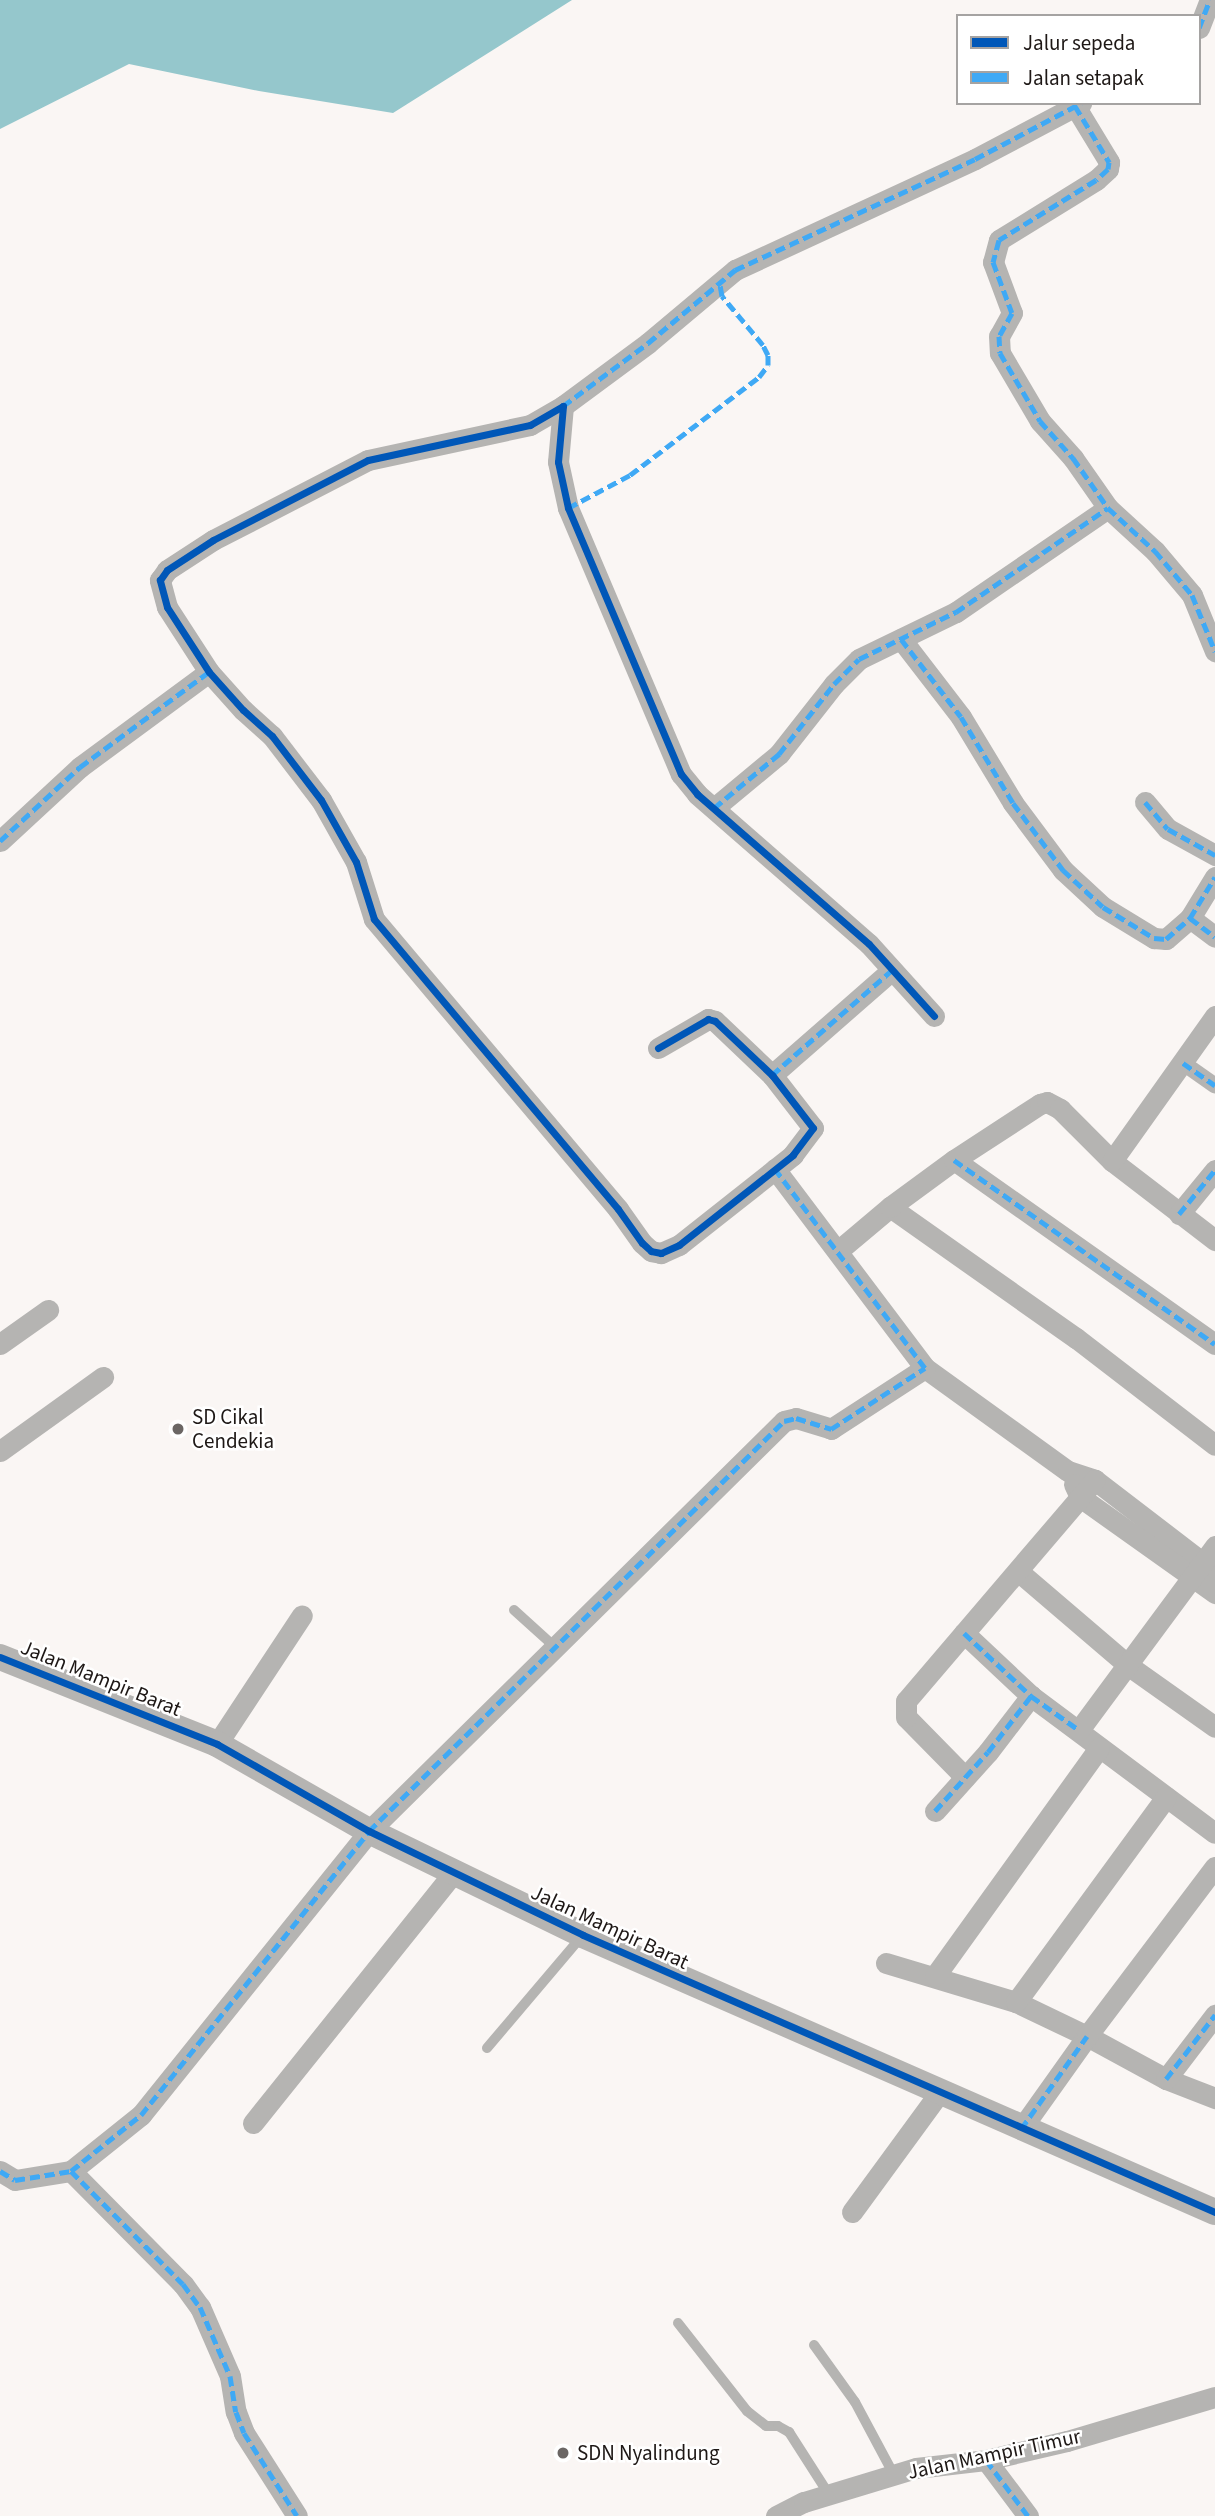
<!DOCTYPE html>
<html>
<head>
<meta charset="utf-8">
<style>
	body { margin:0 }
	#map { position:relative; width:1215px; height:2516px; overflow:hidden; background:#faf6f4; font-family:"Source Sans 3",sans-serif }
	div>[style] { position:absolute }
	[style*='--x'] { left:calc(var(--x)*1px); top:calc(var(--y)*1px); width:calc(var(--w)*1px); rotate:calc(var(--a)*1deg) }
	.water>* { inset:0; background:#95c7cc }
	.service>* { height:10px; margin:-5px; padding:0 5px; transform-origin:5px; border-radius:5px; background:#b5b4b2 }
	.pedestrian>* { height:16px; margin:-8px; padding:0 8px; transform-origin:8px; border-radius:8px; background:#b5b4b2 }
	.minor>* { height:21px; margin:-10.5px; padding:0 10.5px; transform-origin:10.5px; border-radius:10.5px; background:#b5b4b2 }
	.tertiary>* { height:26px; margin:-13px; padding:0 13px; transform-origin:13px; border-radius:13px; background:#b5b4b2 }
	.quiet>* { height:5px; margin-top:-2.5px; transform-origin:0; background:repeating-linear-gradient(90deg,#3fa9f5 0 10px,transparent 0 15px) }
	.cycleway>* { height:7px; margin:-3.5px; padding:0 3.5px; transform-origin:3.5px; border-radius:3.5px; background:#0057b8 }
	.dots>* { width:19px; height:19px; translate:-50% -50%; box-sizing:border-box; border:4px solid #fff; border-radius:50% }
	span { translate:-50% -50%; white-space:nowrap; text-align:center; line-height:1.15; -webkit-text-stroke:5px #fff; paint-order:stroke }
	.poi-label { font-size:21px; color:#1e1816 }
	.left { translate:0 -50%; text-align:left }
	.street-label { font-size:21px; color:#1e1816 }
	.legend { position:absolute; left:956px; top:14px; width:245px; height:91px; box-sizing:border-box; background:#fff; border:2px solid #a5a3a2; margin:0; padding:9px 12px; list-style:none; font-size:21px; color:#1e1816 }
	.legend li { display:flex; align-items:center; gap:14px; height:35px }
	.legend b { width:35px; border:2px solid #a5a3a2 }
</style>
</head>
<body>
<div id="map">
	<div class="water">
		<i style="clip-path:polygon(0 0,572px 0,393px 113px,259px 91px,129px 64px,0 129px)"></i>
	</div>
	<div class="service">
		<i style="--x:514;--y:1610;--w:55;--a:42.1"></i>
		<i style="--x:487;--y:2048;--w:148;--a:-49.7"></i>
		<i style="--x:678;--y:2323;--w:112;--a:51.9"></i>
		<i style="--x:747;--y:2411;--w:24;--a:38"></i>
		<i style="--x:766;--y:2426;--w:12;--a:0"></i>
		<i style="--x:778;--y:2426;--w:13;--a:29"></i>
		<i style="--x:789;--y:2432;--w:76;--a:57.4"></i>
		<i style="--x:814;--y:2345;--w:70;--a:54.3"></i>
		<i style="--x:855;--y:2402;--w:83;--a:61.9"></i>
	</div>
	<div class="pedestrian">
		<i style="--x:1183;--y:1063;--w:39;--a:35"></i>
	</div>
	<div class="minor">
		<i style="--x:1199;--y:28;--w:30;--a:-69"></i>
		<i style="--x:1075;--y:106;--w:66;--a:58.7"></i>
		<i style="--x:1109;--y:162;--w:7;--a:98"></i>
		<i style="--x:1108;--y:169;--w:16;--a:137"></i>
		<i style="--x:1096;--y:180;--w:114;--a:148.3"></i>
		<i style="--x:999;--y:240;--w:23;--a:105"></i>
		<i style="--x:993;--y:262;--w:54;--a:69.6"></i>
		<i style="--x:1012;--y:313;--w:26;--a:119"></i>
		<i style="--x:999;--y:336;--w:17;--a:87"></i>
		<i style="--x:1000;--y:353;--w:79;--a:59.5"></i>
		<i style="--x:1040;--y:421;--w:50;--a:48.3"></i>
		<i style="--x:1073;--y:458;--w:61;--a:55"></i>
		<i style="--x:1108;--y:508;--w:64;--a:42.5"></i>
		<i style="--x:1155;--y:551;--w:57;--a:49.9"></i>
		<i style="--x:1192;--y:595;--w:61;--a:67.7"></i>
		<i style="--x:563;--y:406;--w:106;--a:-36.5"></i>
		<i style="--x:648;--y:343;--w:114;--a:-40"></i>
		<i style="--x:735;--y:270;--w:264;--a:-24.8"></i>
		<i style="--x:975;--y:159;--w:120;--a:-27.8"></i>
		<i style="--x:901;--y:639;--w:98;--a:52.4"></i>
		<i style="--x:961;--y:717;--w:100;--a:58.8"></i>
		<i style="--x:1013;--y:803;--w:84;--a:53.3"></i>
		<i style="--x:1063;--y:870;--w:54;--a:42.8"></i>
		<i style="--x:1103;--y:907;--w:60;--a:31.3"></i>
		<i style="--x:1154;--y:938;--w:12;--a:5"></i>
		<i style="--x:1166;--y:939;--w:32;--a:-41"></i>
		<i style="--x:1190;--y:918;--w:48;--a:-58.6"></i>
		<i style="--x:1145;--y:802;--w:35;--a:50"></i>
		<i style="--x:1168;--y:829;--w:54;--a:29"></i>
		<i style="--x:714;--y:808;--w:85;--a:-39.7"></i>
		<i style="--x:779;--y:754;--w:89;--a:-51.8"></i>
		<i style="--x:834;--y:684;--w:35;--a:-45"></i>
		<i style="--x:859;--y:659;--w:108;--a:-25.9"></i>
		<i style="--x:956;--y:612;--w:184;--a:-34.4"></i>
		<i style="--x:0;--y:841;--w:109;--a:-42.8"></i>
		<i style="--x:80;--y:767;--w:160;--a:-36.4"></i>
		<i style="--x:1190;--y:918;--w:31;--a:37"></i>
		<i style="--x:658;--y:1048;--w:58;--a:-30.1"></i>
		<i style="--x:708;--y:1019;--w:7;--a:16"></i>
		<i style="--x:715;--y:1021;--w:79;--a:43.5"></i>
		<i style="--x:772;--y:1075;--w:67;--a:52.3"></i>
		<i style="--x:813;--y:1128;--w:34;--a:127"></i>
		<i style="--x:793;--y:1155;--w:145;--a:141.7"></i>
		<i style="--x:679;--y:1245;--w:20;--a:156"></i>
		<i style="--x:661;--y:1253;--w:10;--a:-169"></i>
		<i style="--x:651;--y:1251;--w:12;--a:-138"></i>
		<i style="--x:642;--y:1243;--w:42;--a:-125.2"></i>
		<i style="--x:618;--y:1209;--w:379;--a:-130.1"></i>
		<i style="--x:374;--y:919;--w:60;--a:-107.5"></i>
		<i style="--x:356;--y:862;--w:71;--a:-119.4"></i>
		<i style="--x:321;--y:800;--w:81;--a:-127.4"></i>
		<i style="--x:272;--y:736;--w:39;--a:-138"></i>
		<i style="--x:243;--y:710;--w:51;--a:-131.8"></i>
		<i style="--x:209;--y:672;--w:77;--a:-122.9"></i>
		<i style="--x:167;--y:607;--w:28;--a:-105"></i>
		<i style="--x:160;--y:580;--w:12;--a:-55"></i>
		<i style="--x:167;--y:570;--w:55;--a:-33.1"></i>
		<i style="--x:213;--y:540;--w:174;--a:-27.3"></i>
		<i style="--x:368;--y:460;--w:166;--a:-12.2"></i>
		<i style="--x:530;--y:425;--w:38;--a:-30"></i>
		<i style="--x:563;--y:406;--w:56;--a:95.1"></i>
		<i style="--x:558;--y:462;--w:47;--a:77.7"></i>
		<i style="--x:568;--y:508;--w:289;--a:67"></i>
		<i style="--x:681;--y:774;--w:26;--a:51"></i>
		<i style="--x:697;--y:794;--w:228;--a:41.1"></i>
		<i style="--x:869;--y:944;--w:97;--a:47.9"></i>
		<i style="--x:772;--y:1075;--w:159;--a:-41.2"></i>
		<i style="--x:954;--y:1160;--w:319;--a:35.2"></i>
		<i style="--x:1112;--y:1161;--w:130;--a:37.5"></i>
		<i style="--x:775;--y:1169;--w:249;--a:53"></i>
		<i style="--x:925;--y:1368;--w:176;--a:35.8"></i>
		<i style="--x:1068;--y:1471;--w:28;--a:18"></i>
		<i style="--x:1095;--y:1480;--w:151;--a:37.5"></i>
		<i style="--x:890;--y:1207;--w:228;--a:35.2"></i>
		<i style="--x:1076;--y:1338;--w:175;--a:37.6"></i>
		<i style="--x:1179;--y:1214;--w:57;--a:-50.7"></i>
		<i style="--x:839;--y:1250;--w:67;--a:-40.1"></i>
		<i style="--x:890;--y:1207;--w:79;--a:-36.3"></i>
		<i style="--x:954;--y:1160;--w:103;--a:-33.1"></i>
		<i style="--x:1040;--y:1104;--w:7;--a:-16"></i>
		<i style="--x:1047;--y:1102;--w:15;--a:28"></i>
		<i style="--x:1060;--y:1109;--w:74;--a:45"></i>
		<i style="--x:1112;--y:1161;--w:178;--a:-54.6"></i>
		<i style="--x:0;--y:1344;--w:59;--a:-35.3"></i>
		<i style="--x:0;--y:1451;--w:127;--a:-35.7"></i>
		<i style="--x:1074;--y:1484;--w:14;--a:65"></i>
		<i style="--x:1080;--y:1497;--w:166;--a:35.4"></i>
		<i style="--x:1019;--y:1572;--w:145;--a:40.5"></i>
		<i style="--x:1129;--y:1666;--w:105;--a:35.3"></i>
		<i style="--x:964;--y:1633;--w:92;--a:43.2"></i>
		<i style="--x:1031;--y:1696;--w:229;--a:36.7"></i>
		<i style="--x:1079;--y:1730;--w:229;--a:-53.5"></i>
		<i style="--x:217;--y:1744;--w:154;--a:-56.6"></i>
		<i style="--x:965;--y:1777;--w:84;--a:-134.5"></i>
		<i style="--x:906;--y:1717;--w:16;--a:-90"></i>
		<i style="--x:906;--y:1701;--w:291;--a:-49.5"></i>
		<i style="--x:935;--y:1811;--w:79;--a:-48.1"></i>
		<i style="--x:988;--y:1752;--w:71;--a:-52.5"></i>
		<i style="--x:886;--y:1963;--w:136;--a:16.7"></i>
		<i style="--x:1016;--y:2002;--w:79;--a:25.6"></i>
		<i style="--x:1087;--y:2036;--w:90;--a:28.6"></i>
		<i style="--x:1166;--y:2079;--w:53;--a:21.2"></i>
		<i style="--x:935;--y:1976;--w:281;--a:-54.3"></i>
		<i style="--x:1016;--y:2002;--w:254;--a:-53.8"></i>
		<i style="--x:1166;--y:2079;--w:81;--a:-52.6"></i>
		<i style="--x:253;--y:2123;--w:320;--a:-51.3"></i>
		<i style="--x:1021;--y:2129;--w:114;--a:-54.6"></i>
		<i style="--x:1087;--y:2036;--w:212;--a:-52.9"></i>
		<i style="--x:0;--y:2171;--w:17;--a:31"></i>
		<i style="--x:15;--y:2180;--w:57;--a:-9.1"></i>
		<i style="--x:71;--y:2171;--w:90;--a:-38.7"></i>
		<i style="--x:141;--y:2115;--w:364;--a:-51.2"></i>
		<i style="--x:369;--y:1831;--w:583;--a:-44.65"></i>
		<i style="--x:784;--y:1421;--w:12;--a:-14"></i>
		<i style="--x:796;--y:1418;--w:37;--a:17"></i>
		<i style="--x:831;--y:1429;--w:112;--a:-33"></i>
		<i style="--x:71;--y:2171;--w:159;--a:45.3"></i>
		<i style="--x:183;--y:2284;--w:29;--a:54"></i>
		<i style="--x:200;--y:2307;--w:75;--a:66.5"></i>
		<i style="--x:230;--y:2376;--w:36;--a:81"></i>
		<i style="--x:236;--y:2412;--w:22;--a:69"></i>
		<i style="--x:244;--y:2433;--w:98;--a:57.4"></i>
		<i style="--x:852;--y:2212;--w:147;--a:-53.8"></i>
		<i style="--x:986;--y:2460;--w:70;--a:53.1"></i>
		<i style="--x:776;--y:2516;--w:31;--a:-27"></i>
		<i style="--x:804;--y:2502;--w:117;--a:-16.9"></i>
		<i style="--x:916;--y:2468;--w:70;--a:-6.5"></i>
		<i style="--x:986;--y:2460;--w:83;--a:-13.2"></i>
		<i style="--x:1067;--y:2441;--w:154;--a:-16.6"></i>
	</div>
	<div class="tertiary">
		<i style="--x:0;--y:1657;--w:234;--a:21.8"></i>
		<i style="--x:217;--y:1744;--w:175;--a:29.8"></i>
		<i style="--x:369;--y:1831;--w:238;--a:25.9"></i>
		<i style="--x:583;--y:1935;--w:690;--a:23.67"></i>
	</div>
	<div class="quiet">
		<i style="--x:1199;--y:28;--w:30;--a:-69"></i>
		<i style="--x:1075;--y:106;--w:66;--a:58.7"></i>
		<i style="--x:1109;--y:162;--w:7;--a:98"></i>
		<i style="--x:1108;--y:169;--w:16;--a:137"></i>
		<i style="--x:1096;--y:180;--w:114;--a:148.3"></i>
		<i style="--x:999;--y:240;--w:23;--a:105"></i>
		<i style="--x:993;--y:262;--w:54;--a:69.6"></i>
		<i style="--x:1012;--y:313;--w:26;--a:119"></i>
		<i style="--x:999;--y:336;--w:17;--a:87"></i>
		<i style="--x:1000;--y:353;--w:79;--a:59.5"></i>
		<i style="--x:1040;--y:421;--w:50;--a:48.3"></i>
		<i style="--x:1073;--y:458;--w:61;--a:55"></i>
		<i style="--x:1108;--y:508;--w:64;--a:42.5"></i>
		<i style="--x:1155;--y:551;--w:57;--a:49.9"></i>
		<i style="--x:1192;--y:595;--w:61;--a:67.7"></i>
		<i style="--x:563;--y:406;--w:106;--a:-36.5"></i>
		<i style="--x:648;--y:343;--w:114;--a:-40"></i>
		<i style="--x:735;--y:270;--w:264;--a:-24.8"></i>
		<i style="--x:975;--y:159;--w:120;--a:-27.8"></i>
		<i style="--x:568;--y:508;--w:70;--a:-28"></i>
		<i style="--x:630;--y:475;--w:162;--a:-37.2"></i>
		<i style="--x:759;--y:377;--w:15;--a:-53"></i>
		<i style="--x:768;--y:365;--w:10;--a:-90"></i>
		<i style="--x:768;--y:355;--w:11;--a:-117"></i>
		<i style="--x:763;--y:345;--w:64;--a:-129.9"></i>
		<i style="--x:722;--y:296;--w:11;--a:-100"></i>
		<i style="--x:901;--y:639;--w:98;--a:52.4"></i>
		<i style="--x:961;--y:717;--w:100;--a:58.8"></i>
		<i style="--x:1013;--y:803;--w:84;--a:53.3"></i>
		<i style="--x:1063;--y:870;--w:54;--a:42.8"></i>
		<i style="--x:1103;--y:907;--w:60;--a:31.3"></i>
		<i style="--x:1154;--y:938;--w:12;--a:5"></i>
		<i style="--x:1166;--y:939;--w:32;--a:-41"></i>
		<i style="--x:1190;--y:918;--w:48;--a:-58.6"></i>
		<i style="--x:1145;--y:802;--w:35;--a:50"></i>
		<i style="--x:1168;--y:829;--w:54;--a:29"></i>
		<i style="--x:714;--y:808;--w:85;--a:-39.7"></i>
		<i style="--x:779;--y:754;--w:89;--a:-51.8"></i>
		<i style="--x:834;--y:684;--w:35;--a:-45"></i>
		<i style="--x:859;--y:659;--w:108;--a:-25.9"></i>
		<i style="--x:956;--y:612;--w:184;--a:-34.4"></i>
		<i style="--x:0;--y:841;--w:109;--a:-42.8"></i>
		<i style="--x:80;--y:767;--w:160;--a:-36.4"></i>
		<i style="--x:1190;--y:918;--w:31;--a:37"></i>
		<i style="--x:1183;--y:1063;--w:39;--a:35"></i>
		<i style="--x:772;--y:1075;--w:159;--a:-41.2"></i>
		<i style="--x:954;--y:1160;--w:319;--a:35.2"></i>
		<i style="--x:1179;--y:1214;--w:57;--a:-50.7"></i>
		<i style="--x:964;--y:1633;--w:92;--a:43.2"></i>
		<i style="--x:1031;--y:1696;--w:59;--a:35.3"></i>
		<i style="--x:935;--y:1811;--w:79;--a:-48.1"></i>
		<i style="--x:988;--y:1752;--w:71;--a:-52.5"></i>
		<i style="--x:1166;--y:2079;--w:81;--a:-52.6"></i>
		<i style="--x:1021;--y:2129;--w:114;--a:-54.6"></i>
		<i style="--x:0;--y:2171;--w:17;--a:31"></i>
		<i style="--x:15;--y:2180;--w:57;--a:-9.1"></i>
		<i style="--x:71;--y:2171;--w:90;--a:-38.7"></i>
		<i style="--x:141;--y:2115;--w:364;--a:-51.2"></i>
		<i style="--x:369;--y:1831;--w:583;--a:-44.65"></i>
		<i style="--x:784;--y:1421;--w:12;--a:-14"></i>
		<i style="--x:796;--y:1418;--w:37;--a:17"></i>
		<i style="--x:831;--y:1429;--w:112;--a:-33"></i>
		<i style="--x:925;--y:1368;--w:249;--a:-127"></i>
		<i style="--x:71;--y:2171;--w:159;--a:45.3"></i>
		<i style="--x:183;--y:2284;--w:29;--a:54"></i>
		<i style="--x:200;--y:2307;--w:75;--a:66.5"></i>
		<i style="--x:230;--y:2376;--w:36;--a:81"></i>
		<i style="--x:236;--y:2412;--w:22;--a:69"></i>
		<i style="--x:244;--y:2433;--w:98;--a:57.4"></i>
		<i style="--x:986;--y:2460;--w:70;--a:53.1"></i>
	</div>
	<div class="cycleway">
		<i style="--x:658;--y:1048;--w:58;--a:-30.1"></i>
		<i style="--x:708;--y:1019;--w:7;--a:16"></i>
		<i style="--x:715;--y:1021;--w:79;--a:43.5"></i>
		<i style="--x:772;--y:1075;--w:67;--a:52.3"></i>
		<i style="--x:813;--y:1128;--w:34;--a:127"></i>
		<i style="--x:793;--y:1155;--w:145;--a:141.7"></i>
		<i style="--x:679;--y:1245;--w:20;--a:156"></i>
		<i style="--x:661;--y:1253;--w:10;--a:-169"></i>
		<i style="--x:651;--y:1251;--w:12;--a:-138"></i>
		<i style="--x:642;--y:1243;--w:42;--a:-125.2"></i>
		<i style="--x:618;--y:1209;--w:379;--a:-130.1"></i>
		<i style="--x:374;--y:919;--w:60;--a:-107.5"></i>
		<i style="--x:356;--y:862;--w:71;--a:-119.4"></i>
		<i style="--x:321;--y:800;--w:81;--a:-127.4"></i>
		<i style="--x:272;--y:736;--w:39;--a:-138"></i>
		<i style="--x:243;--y:710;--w:51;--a:-131.8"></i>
		<i style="--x:209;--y:672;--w:77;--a:-122.9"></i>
		<i style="--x:167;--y:607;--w:28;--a:-105"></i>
		<i style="--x:160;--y:580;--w:12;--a:-55"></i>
		<i style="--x:167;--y:570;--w:55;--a:-33.1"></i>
		<i style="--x:213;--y:540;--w:174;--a:-27.3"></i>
		<i style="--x:368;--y:460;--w:166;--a:-12.2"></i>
		<i style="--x:530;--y:425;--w:38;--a:-30"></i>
		<i style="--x:563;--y:406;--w:56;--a:95.1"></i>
		<i style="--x:558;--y:462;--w:47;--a:77.7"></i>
		<i style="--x:568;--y:508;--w:289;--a:67"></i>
		<i style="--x:681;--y:774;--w:26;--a:51"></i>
		<i style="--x:697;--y:794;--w:228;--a:41.1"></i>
		<i style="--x:869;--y:944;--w:97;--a:47.9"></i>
		<i style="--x:0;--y:1657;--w:234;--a:21.8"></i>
		<i style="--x:217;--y:1744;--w:175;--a:29.8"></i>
		<i style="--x:369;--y:1831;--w:238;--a:25.9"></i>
		<i style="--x:583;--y:1935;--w:690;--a:23.67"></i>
	</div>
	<div class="dots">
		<i style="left:178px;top:1429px;background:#6b6664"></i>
		<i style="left:563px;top:2453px;background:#6b6664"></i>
	</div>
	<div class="poi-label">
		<span class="left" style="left:192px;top:1429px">SD Cikal<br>Cendekia</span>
		<span class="left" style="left:577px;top:2453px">SDN Nyalindung</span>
	</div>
	<div class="street-label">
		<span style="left:101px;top:1678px;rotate:22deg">Jalan Mampir Barat</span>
		<span style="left:610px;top:1927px;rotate:25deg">Jalan Mampir Barat</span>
		<span style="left:994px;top:2454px;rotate:-12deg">Jalan Mampir Timur</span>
	</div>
	<ul class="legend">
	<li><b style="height:9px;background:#0057b8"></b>Jalur sepeda</li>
	<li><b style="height:9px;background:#3fa9f5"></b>Jalan setapak</li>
	</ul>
</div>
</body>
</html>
